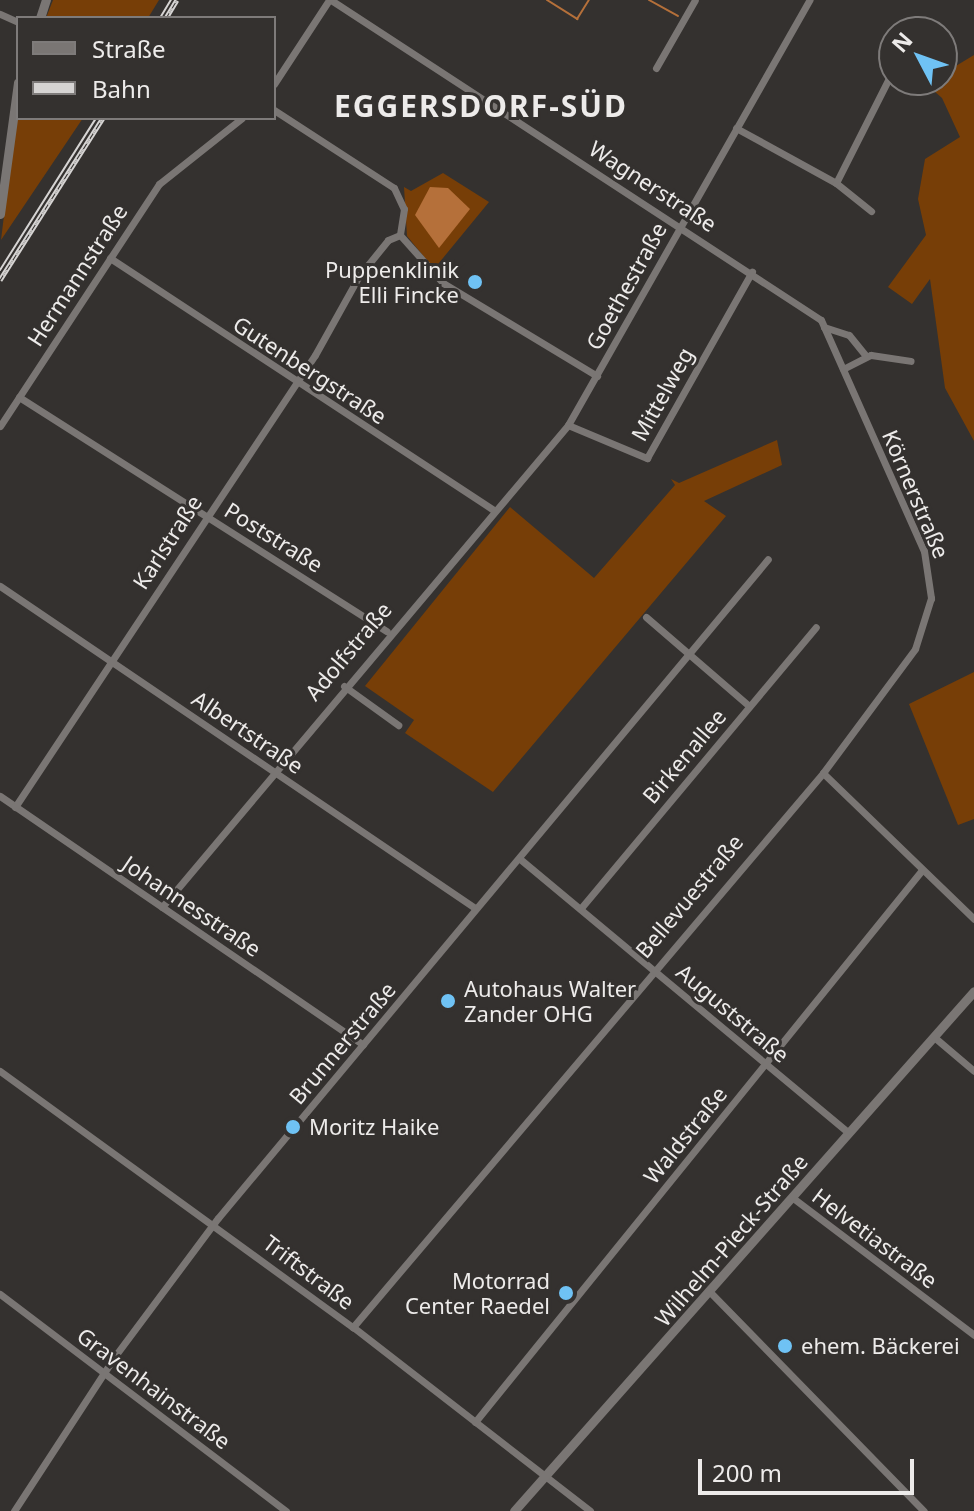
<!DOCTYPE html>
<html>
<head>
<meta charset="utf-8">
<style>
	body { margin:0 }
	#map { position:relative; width:974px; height:1511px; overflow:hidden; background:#34312f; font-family:"Noto Sans",sans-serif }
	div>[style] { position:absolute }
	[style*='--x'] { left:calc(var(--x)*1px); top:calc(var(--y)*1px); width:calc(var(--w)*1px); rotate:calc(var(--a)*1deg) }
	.green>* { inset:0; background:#773e07 }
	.water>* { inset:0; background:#b5703a }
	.stream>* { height:2px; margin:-1px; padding:0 1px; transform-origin:1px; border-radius:1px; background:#b5703a }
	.minor>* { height:7px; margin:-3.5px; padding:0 3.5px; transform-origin:3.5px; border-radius:3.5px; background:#7a7674 }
	.tertiary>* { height:9px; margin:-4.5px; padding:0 4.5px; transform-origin:4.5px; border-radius:4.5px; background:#7a7674 }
	.tram>* { height:2px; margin:-1px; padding:0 1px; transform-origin:1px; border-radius:1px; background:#d6d4d3 }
	.rail>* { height:5px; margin-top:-2.5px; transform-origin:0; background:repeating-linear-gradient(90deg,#34312f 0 6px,#d6d4d3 0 12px); box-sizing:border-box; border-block:2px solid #d6d4d3 }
	.dots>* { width:22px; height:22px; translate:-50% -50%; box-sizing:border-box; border:4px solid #34312f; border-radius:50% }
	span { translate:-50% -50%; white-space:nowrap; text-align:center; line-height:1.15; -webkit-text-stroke:6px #34312f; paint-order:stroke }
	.street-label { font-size:22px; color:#edebea }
	.poi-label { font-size:22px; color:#edebea }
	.right { translate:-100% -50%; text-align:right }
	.left { translate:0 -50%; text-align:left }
	.district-label { font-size:30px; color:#edebea; font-weight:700; letter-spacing:2px }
	.legend { position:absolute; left:16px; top:16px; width:260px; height:104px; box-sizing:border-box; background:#34312f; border:2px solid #7e7b7a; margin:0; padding:10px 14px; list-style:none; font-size:24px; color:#edebea }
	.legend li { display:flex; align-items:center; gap:16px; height:40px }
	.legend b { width:40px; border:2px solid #7e7b7a }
	.north { position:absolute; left:878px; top:16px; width:80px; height:80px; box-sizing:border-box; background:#34312f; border:2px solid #7e7b7a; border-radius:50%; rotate:311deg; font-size:22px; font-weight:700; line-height:32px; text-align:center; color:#edebea }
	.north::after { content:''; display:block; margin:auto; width:28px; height:36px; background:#6fc2f4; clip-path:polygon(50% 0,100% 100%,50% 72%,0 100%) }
	.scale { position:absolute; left:698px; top:1459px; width:216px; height:36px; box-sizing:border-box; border:4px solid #edebea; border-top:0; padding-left:10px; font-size:24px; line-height:28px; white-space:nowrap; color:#edebea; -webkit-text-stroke:6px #34312f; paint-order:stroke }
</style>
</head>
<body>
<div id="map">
	<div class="green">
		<i style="clip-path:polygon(53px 0,159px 0,148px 18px,46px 18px)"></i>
		<i style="clip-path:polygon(974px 55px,974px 441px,945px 388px,930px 279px,912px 304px,888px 287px,926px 235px,918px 199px,925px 159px,960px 137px,942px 98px,926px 84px)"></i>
		<i style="clip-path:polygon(18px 101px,18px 118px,83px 118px,1px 240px)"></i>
		<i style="clip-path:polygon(443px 173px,489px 202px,434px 269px,407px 236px,404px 187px,411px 191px)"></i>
		<i style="clip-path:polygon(777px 440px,782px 465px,704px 501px,726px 516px,493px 792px,405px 733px,414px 720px,365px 686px,510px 507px,594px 578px,675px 485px,671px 479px,679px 483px)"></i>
		<i style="clip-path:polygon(974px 672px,974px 819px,958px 825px,909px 704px)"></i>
	</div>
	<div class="water">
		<i style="clip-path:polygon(430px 187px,448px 188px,470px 209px,439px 248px,415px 215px)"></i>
	</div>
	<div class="stream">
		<i style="--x:547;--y:0;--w:36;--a:32"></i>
		<i style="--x:577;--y:19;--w:22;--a:-58"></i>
		<i style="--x:649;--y:0;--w:33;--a:29"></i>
	</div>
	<div class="minor">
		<i style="--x:331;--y:0;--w:585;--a:33.15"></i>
		<i style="--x:821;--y:320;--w:253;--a:66"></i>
		<i style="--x:924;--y:551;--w:48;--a:81.5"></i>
		<i style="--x:931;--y:598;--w:53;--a:107.4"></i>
		<i style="--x:915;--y:649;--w:154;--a:126.6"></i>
		<i style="--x:823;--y:773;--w:727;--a:130.31"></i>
		<i style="--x:0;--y:14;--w:20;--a:24"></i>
		<i style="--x:909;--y:32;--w:14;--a:-51"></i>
		<i style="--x:656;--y:68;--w:78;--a:-60.2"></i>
		<i style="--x:274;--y:84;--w:100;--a:-56.8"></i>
		<i style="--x:274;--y:110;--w:143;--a:33"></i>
		<i style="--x:394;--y:188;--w:23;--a:65"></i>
		<i style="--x:404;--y:209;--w:26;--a:99"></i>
		<i style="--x:400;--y:235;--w:64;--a:48.1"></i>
		<i style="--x:443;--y:283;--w:180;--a:31.1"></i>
		<i style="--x:736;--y:128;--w:114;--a:28.8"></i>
		<i style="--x:836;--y:183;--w:45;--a:38.7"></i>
		<i style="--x:836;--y:183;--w:129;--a:-63.2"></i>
		<i style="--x:110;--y:258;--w:458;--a:33.3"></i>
		<i style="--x:824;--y:327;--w:26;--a:18"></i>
		<i style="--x:849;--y:335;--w:27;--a:51"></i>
		<i style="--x:843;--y:369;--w:31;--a:-27"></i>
		<i style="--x:871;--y:355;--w:40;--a:8.5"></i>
		<i style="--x:19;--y:397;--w:436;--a:32.5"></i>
		<i style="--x:568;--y:425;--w:86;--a:22.7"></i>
		<i style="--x:647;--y:458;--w:214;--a:-60.6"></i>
		<i style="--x:0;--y:426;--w:290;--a:-56.7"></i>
		<i style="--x:159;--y:184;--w:106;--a:-38.5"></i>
		<i style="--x:0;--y:586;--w:574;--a:34.13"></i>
		<i style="--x:646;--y:617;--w:136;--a:40.8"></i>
		<i style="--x:344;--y:686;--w:67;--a:35.8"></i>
		<i style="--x:823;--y:773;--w:210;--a:44"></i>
		<i style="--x:0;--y:796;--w:440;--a:34.4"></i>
		<i style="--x:15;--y:807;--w:542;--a:-56.43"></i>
		<i style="--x:315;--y:355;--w:90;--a:-60.9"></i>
		<i style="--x:359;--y:276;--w:46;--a:-51.1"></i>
		<i style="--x:388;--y:240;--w:13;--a:-23"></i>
		<i style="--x:520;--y:859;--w:428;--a:39.8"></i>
		<i style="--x:162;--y:907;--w:630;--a:-49.89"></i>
		<i style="--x:568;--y:425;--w:489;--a:-60.4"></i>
		<i style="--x:581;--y:908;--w:366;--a:-50.1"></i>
		<i style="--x:934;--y:1037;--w:52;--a:40.4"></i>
		<i style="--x:0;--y:1071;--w:436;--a:36"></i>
		<i style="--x:353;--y:1327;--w:300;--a:37.8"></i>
		<i style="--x:793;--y:1198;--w:227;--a:37.1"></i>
		<i style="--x:710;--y:1292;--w:306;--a:45.7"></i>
		<i style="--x:0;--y:1294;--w:359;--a:37.2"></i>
		<i style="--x:475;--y:1422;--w:710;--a:-51"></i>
		<i style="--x:14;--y:1511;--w:185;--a:-56.9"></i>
		<i style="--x:115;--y:1356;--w:172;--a:-53.3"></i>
		<i style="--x:218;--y:1218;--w:858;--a:-50.15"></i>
	</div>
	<div class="tertiary">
		<i style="--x:40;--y:18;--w:19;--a:-72"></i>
		<i style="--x:0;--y:214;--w:133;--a:-82.2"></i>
		<i style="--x:514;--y:1511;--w:694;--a:-48.5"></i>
	</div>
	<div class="tram">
		<i style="--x:160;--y:18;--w:21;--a:-59"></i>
		<i style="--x:0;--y:270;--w:180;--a:-57.7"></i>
	</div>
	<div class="rail">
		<i style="--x:166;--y:18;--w:21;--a:-59"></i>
		<i style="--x:0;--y:280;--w:192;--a:-57.6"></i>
	</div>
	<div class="dots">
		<i style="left:475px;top:282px;background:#6fc2f4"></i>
		<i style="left:448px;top:1001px;background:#6fc2f4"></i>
		<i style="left:293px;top:1127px;background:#6fc2f4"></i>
		<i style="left:566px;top:1293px;background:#6fc2f4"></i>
		<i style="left:785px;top:1346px;background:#6fc2f4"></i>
	</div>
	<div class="street-label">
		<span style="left:653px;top:186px;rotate:33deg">Wagnerstraße</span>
		<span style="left:77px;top:275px;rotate:-57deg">Hermannstraße</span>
		<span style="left:626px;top:286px;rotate:-61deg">Goethestraße</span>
		<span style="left:310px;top:370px;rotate:33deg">Gutenbergstraße</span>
		<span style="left:662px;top:394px;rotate:-61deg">Mittelweg</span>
		<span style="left:916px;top:494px;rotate:67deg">Körnerstraße</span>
		<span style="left:274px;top:537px;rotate:32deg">Poststraße</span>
		<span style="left:167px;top:542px;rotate:-57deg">Karlstraße</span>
		<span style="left:348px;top:651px;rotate:-50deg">Adolfstraße</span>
		<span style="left:248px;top:732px;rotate:34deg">Albertstraße</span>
		<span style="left:684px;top:756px;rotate:-50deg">Birkenallee</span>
		<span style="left:689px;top:896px;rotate:-50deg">Bellevuestraße</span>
		<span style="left:192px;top:906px;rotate:34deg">Johannesstraße</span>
		<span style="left:733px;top:1013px;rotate:40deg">Auguststraße</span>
		<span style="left:342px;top:1043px;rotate:-50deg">Brunnerstraße</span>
		<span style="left:685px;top:1135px;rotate:-51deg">Waldstraße</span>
		<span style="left:875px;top:1238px;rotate:37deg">Helvetiastraße</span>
		<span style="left:731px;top:1240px;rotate:-49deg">Wilhelm-Pieck-Straße</span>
		<span style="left:309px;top:1272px;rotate:37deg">Triftstraße</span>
		<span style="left:154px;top:1388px;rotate:37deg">Gravenhainstraße</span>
	</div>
	<div class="poi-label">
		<span class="right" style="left:459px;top:282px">Puppenklinik<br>Elli Fincke</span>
		<span class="left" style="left:464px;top:1001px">Autohaus Walter<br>Zander OHG</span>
		<span class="left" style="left:309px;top:1127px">Moritz Haike</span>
		<span class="right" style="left:550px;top:1293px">Motorrad<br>Center Raedel</span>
		<span class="left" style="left:801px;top:1346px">ehem. Bäckerei</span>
	</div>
	<div class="district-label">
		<span style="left:481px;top:106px">EGGERSDORF-SÜD</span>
	</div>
	<ul class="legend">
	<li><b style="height:10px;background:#7a7674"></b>Straße</li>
	<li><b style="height:10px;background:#d6d4d3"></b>Bahn</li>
	</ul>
	<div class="north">N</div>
	<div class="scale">200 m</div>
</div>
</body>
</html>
